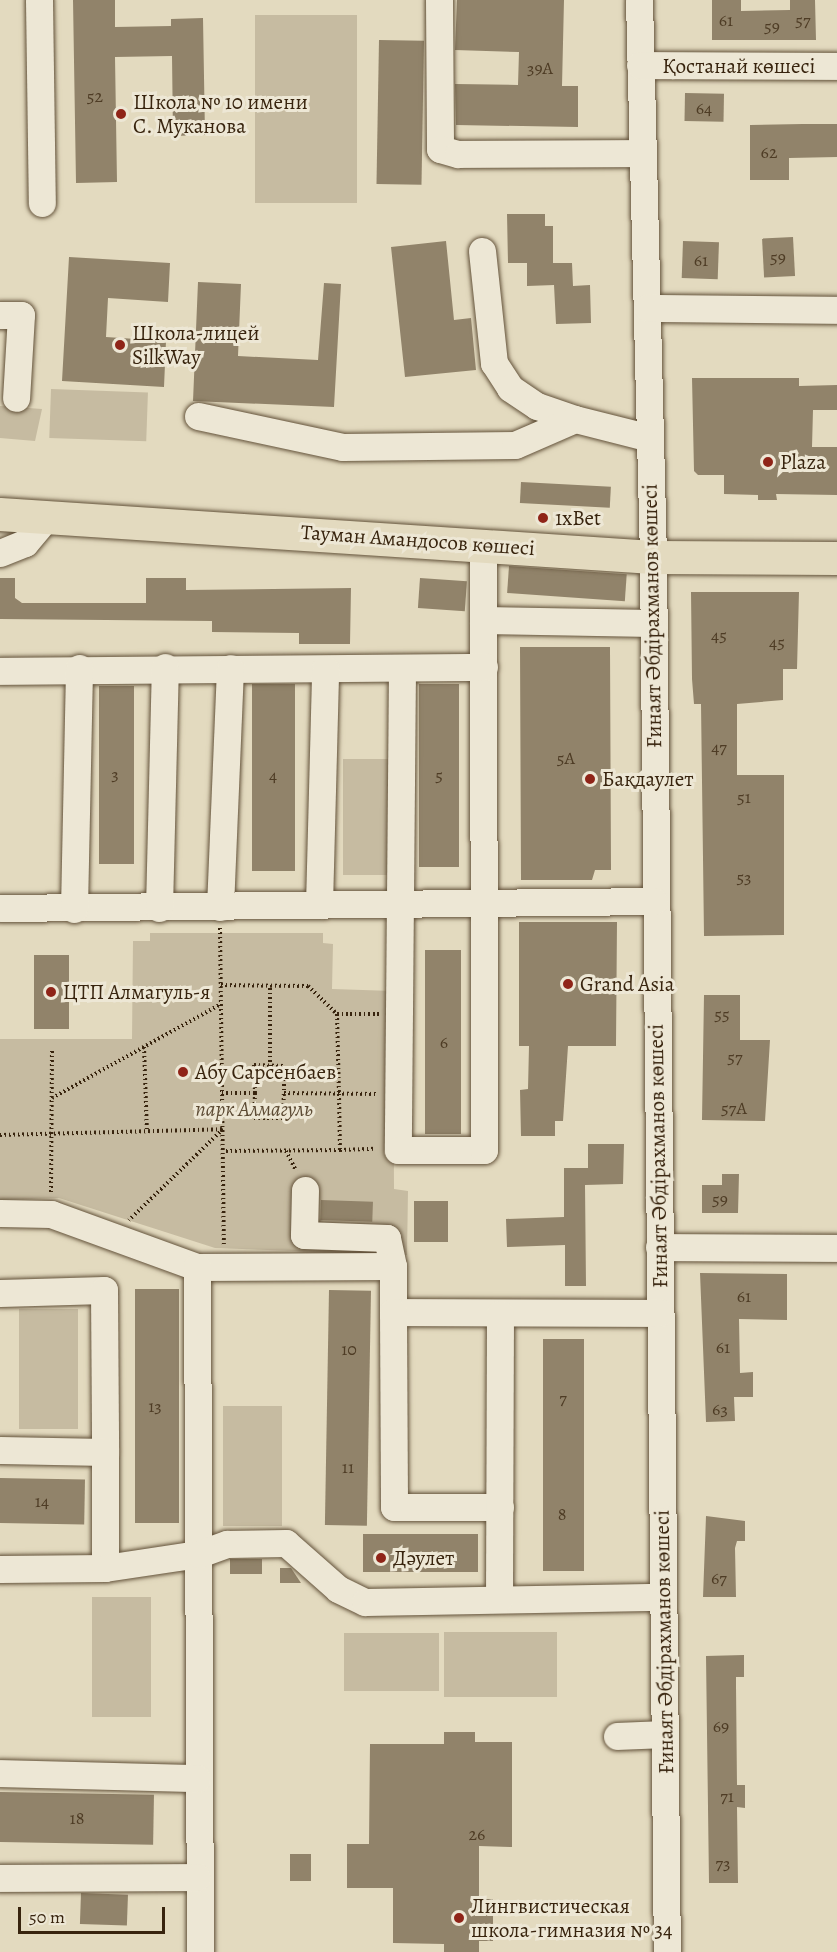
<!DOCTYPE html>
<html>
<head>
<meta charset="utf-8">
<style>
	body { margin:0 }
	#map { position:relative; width:837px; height:1952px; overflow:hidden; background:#e3dabf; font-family:Alegreya,serif }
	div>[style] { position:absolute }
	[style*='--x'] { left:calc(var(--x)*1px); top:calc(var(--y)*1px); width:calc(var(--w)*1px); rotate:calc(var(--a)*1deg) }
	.green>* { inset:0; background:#c6bba1; transform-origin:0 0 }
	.building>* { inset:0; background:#91836a; transform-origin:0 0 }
	.path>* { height:4px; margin-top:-2px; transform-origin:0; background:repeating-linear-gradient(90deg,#38240e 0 1.5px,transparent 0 4.5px) }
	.roads { filter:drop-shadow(0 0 2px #63523a) drop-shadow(0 0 2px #63523a) }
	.minor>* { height:27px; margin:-13.5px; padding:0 13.5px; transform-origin:13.5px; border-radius:13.5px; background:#ede7d5 }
	.major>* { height:33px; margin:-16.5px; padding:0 16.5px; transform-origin:16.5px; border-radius:16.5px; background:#e3dabf }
	.dots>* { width:16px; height:16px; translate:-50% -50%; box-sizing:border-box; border:3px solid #ede7d5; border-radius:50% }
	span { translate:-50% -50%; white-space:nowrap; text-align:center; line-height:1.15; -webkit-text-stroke:6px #ede7d5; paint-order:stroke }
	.number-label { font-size:18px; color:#4e3c25 }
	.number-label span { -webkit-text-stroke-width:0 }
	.street-label { font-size:21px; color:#38240e }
	.poi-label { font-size:21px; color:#38240e }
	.left { translate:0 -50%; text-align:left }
	.park-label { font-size:21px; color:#5c4a33; font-style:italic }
	.scale { position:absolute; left:18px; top:1907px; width:147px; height:27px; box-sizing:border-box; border:3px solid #38240e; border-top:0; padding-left:8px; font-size:18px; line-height:21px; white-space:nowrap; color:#38240e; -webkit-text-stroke:4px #ede7d5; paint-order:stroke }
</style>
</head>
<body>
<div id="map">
	<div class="green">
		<i style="left:255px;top:15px;width:102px;height:188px"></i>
		<i style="left:51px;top:389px;width:97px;height:49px;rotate:2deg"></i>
		<i style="clip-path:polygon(0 406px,42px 409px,35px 441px,0 438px)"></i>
		<i style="left:343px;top:759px;width:45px;height:116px"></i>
		<i style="clip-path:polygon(150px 933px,323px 933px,323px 943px,333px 944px,332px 989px,393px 991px,394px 1189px,408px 1191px,407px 1255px,215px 1248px,59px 1198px,0 1200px,0 1039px,132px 1039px,133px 941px,150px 941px)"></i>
		<i style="left:19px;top:1309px;width:59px;height:120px"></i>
		<i style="left:223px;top:1406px;width:59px;height:120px"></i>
		<i style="left:92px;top:1597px;width:59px;height:120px"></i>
		<i style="left:444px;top:1632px;width:113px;height:65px"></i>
		<i style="left:344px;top:1633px;width:95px;height:58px"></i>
	</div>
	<div class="building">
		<i style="clip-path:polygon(73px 0,115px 0,115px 27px,171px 26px,171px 19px,203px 18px,205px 135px,173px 136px,172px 56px,115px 57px,117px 182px,76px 183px)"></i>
		<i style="clip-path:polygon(457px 0,564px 0,562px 86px,578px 86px,578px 127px,456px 125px,455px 84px,518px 85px,519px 52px,455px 50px)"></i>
		<i style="clip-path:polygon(712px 0,741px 0,741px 11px,790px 10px,790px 0,815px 0,816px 40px,712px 40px)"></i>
		<i style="left:379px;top:40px;width:45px;height:144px;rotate:1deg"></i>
		<i style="left:685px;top:93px;width:39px;height:28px;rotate:1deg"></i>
		<i style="clip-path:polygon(803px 124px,837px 124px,837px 157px,789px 158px,789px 180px,750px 180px,750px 125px)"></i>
		<i style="clip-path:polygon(507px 214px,545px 214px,545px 226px,553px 226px,553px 263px,572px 263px,573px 286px,590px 285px,591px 323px,556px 324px,554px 285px,527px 286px,527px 263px,508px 263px)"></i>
		<i style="left:793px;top:237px;width:39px;height:31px;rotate:87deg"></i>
		<i style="clip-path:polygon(446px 241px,454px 320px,471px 318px,476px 370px,405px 377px,391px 247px)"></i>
		<i style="left:683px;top:241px;width:36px;height:37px;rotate:2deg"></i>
		<i style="clip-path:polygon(69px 257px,170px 263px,168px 302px,108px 298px,106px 337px,166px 341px,164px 387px,62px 381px)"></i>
		<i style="clip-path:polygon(198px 282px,241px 284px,238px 356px,318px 360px,324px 283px,341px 284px,334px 407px,193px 401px)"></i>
		<i style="clip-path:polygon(692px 378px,799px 378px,799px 386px,837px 385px,837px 410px,813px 410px,812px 447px,837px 447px,837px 495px,776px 494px,777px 500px,758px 500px,758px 495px,724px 494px,724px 475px,698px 475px,694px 471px)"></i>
		<i style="left:521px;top:482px;width:90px;height:21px;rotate:3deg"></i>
		<i style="left:509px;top:566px;width:118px;height:27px;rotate:4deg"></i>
		<i style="clip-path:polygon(0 578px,15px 578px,15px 598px,22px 603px,146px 603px,146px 578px,186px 578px,186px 590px,351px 588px,350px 644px,299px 644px,299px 633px,212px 632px,212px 621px,0 619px)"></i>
		<i style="left:420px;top:578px;width:47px;height:30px;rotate:4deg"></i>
		<i style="clip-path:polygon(691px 592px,799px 592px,797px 669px,783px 669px,783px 700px,737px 704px,737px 775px,784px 775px,784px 935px,704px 936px,701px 704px,694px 704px,692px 679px)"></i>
		<i style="clip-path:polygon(520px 647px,610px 647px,611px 870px,595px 870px,592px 880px,521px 880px)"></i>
		<i style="left:295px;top:684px;width:187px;height:43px;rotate:90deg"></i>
		<i style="left:419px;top:684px;width:40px;height:183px"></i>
		<i style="left:99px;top:686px;width:35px;height:178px"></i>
		<i style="clip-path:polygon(519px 922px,617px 922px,616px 1046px,568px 1046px,563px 1121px,555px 1121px,555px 1136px,521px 1136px,520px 1090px,528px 1089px,529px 1046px,519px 1046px)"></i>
		<i style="left:425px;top:950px;width:36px;height:184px"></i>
		<i style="left:34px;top:955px;width:35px;height:74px"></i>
		<i style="clip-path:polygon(704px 995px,740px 995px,740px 1040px,770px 1040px,765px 1121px,702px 1120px)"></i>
		<i style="clip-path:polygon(588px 1144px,624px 1144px,623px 1184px,585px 1185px,586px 1286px,565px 1286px,565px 1245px,507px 1247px,506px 1219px,564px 1217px,564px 1168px,588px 1168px)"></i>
		<i style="clip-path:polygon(722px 1174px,739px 1174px,738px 1213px,702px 1213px,702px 1185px,722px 1185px)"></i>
		<i style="left:321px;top:1200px;width:52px;height:20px;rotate:2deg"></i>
		<i style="left:414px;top:1201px;width:34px;height:41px"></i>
		<i style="clip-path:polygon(700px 1273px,787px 1274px,787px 1320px,739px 1319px,740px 1373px,753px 1372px,753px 1397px,734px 1397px,735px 1421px,706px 1422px)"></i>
		<i style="left:135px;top:1289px;width:44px;height:234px"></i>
		<i style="left:329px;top:1290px;width:42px;height:235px;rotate:1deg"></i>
		<i style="left:543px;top:1339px;width:41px;height:232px"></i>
		<i style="left:0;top:1478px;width:85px;height:45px;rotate:1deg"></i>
		<i style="clip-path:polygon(706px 1516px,745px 1521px,745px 1541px,737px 1541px,735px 1548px,736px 1597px,703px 1597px)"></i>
		<i style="left:363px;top:1534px;width:115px;height:38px"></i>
		<i style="left:262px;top:1559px;width:15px;height:32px;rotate:90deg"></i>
		<i style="clip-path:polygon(280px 1568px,291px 1568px,301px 1583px,280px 1583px)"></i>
		<i style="clip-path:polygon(744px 1655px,744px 1677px,736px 1677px,736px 1685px,737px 1785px,745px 1785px,745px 1808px,737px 1807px,738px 1883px,709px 1883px,706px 1656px)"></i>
		<i style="clip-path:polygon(444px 1732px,475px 1732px,475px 1742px,512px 1742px,512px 1847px,479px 1846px,479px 1899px,493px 1899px,493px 1941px,479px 1941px,479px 1952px,444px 1952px,444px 1944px,393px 1943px,393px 1888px,347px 1888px,347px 1844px,369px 1844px,370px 1744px,444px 1744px)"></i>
		<i style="left:0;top:1792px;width:154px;height:50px;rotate:1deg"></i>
		<i style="left:290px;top:1854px;width:21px;height:27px"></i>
		<i style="left:81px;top:1893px;width:47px;height:31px;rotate:2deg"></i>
	</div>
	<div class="path">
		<i style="--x:220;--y:928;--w:317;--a:89.3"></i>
		<i style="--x:221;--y:985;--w:87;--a:0.7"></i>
		<i style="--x:308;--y:986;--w:40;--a:44"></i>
		<i style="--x:337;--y:1014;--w:80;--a:88.6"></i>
		<i style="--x:339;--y:1094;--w:56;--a:89"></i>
		<i style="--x:340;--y:1150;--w:117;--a:179.5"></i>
		<i style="--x:337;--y:1014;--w:42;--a:0"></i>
		<i style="--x:144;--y:1047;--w:84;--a:88"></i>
		<i style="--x:270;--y:1066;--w:80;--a:-90"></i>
		<i style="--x:222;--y:1093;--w:33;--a:0"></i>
		<i style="--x:255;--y:1093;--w:25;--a:92"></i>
		<i style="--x:254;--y:1118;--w:29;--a:0"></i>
		<i style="--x:283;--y:1118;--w:25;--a:-88"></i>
		<i style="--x:284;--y:1093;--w:92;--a:0.6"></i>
		<i style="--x:255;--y:1093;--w:28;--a:-92"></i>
		<i style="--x:254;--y:1065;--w:30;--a:2"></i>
		<i style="--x:284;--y:1066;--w:27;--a:90"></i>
		<i style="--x:52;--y:1098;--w:193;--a:-29.1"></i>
		<i style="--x:0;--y:1135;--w:223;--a:-1.5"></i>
		<i style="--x:223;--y:1129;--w:131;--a:135.9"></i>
		<i style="--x:340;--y:1150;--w:35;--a:-2"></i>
		<i style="--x:286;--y:1151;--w:22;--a:63"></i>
		<i style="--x:51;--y:1192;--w:144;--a:-89.6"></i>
	</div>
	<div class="roads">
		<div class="minor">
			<i style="--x:39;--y:0;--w:203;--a:89.2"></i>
			<i style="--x:439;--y:0;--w:149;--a:89.6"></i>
			<i style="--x:440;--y:149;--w:19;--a:16"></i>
			<i style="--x:458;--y:154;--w:184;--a:-0.3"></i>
			<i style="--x:639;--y:0;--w:557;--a:88.56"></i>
			<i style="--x:653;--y:557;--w:1395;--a:89.43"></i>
			<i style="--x:640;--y:65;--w:197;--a:0.3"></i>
			<i style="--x:482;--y:251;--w:113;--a:83.9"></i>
			<i style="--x:494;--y:363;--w:30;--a:57"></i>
			<i style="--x:510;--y:388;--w:32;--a:34"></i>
			<i style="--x:537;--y:406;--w:40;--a:18.9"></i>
			<i style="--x:648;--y:308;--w:189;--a:0.6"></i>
			<i style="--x:0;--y:315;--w:21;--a:0"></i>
			<i style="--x:21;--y:315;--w:83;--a:93.4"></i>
			<i style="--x:198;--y:416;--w:148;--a:12.1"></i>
			<i style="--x:343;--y:447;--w:172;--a:-0.7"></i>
			<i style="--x:515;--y:445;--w:65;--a:-23.4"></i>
			<i style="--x:575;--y:419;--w:77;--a:14.2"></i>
			<i style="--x:0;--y:553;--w:27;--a:-22"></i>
			<i style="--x:25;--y:543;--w:34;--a:-50"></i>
			<i style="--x:483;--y:620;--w:170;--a:1"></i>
			<i style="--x:402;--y:668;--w:482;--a:90.5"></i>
			<i style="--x:398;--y:1150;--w:86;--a:0"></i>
			<i style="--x:484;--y:1150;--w:606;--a:-90.09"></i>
			<i style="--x:0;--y:671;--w:484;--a:-0.5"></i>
			<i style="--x:319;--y:905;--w:236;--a:-88.5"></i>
			<i style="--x:220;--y:907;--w:239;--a:-87.6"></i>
			<i style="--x:0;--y:908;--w:654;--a:-0.61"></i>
			<i style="--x:159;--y:908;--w:241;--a:-88.6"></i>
			<i style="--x:74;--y:909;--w:241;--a:-88.8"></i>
			<i style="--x:305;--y:1190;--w:45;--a:91.3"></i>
			<i style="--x:304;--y:1235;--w:83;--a:2.1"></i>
			<i style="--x:387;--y:1238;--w:29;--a:78"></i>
			<i style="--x:0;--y:1213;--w:51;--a:1.1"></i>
			<i style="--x:51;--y:1214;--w:155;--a:20"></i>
			<i style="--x:197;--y:1267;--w:196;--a:-0.3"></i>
			<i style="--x:393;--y:1266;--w:46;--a:90"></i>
			<i style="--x:393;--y:1312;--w:267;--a:0.2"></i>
			<i style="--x:659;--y:1247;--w:178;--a:0.3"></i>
			<i style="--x:197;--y:1267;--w:685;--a:89.75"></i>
			<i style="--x:0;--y:1293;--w:104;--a:-1.7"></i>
			<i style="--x:104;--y:1290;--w:162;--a:89.6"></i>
			<i style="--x:393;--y:1312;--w:195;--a:89.7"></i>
			<i style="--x:394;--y:1507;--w:106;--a:0"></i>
			<i style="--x:0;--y:1450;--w:105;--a:1.1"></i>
			<i style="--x:105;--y:1452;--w:116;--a:90"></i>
			<i style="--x:0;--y:1569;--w:105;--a:-0.5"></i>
			<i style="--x:105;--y:1568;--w:95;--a:-8.5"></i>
			<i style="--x:199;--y:1554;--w:30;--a:-20"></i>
			<i style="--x:227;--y:1544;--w:59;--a:-1"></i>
			<i style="--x:286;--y:1543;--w:69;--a:41.5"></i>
			<i style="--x:338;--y:1589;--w:30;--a:26"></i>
			<i style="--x:365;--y:1602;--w:298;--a:-1"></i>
			<i style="--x:499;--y:1599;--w:285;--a:-89.8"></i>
			<i style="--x:617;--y:1736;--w:47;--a:-2.4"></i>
			<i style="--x:0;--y:1773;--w:197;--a:1.5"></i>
			<i style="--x:0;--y:1878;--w:197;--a:-0.3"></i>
		</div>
		<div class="major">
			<i style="--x:0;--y:514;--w:654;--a:3.77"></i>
			<i style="--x:653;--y:557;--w:184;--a:0.3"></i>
		</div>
	</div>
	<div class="dots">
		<i style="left:121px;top:114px;background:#8f2418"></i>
		<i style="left:120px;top:345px;background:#8f2418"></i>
		<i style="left:768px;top:462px;background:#8f2418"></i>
		<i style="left:543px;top:518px;background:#8f2418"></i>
		<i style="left:590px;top:779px;background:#8f2418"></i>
		<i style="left:568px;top:984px;background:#8f2418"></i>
		<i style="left:51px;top:992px;background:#8f2418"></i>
		<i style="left:183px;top:1072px;background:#8f2418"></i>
		<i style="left:381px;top:1558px;background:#8f2418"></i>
		<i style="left:459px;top:1918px;background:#8f2418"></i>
	</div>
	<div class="number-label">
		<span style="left:726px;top:20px">61</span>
		<span style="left:803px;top:20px">57</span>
		<span style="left:772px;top:26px">59</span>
		<span style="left:540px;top:68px">39А</span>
		<span style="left:95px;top:96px">52</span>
		<span style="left:704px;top:108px">64</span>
		<span style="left:769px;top:152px">62</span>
		<span style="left:778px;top:257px">59</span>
		<span style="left:701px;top:260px">61</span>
		<span style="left:719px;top:635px">45</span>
		<span style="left:777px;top:642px">45</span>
		<span style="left:719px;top:747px">47</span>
		<span style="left:566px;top:758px">5А</span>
		<span style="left:115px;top:774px">3</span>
		<span style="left:273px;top:775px">4</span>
		<span style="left:439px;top:775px">5</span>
		<span style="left:744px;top:797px">51</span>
		<span style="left:744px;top:877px">53</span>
		<span style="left:722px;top:1014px">55</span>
		<span style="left:444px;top:1042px">6</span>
		<span style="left:735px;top:1057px">57</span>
		<span style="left:734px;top:1108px">57А</span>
		<span style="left:720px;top:1199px">59</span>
		<span style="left:744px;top:1296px">61</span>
		<span style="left:723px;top:1347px">61</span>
		<span style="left:349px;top:1349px">10</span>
		<span style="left:563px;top:1398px">7</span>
		<span style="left:155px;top:1406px">13</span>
		<span style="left:720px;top:1409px">63</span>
		<span style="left:348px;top:1467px">11</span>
		<span style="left:42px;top:1501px">14</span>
		<span style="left:562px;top:1514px">8</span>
		<span style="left:719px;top:1578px">67</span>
		<span style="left:721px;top:1726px">69</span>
		<span style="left:727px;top:1796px">71</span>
		<span style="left:77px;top:1818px">18</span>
		<span style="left:477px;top:1834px">26</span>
		<span style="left:723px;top:1863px">73</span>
	</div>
	<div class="street-label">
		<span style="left:739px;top:66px">Қостанай көшесі</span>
		<span style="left:418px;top:540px;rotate:4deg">Тауман Амандосов көшесі</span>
		<span style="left:652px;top:616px;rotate:-91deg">Ғинаят Әбдірахманов көшесі</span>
		<span style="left:658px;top:1156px;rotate:-91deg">Ғинаят Әбдірахманов көшесі</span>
		<span style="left:664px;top:1642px;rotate:-91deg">Ғинаят Әбдірахманов көшесі</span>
	</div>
	<div class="poi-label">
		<span class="left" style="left:133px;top:114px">Школа № 10 имени<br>С. Муканова</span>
		<span class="left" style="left:132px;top:345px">Школа-лицей<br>SilkWay</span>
		<span class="left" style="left:780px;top:462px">Plaza</span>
		<span class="left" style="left:555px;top:518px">1xBet</span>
		<span class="left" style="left:602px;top:779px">Бақдаулет</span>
		<span class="left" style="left:580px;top:984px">Grand Asia</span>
		<span class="left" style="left:63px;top:992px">ЦТП Алмагуль-я</span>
		<span class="left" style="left:195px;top:1072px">Абу Сарсенбаев</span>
		<span class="left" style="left:393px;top:1558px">Дәулет</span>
		<span class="left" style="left:471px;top:1918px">Лингвистическая<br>школа-гимназия № 34</span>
	</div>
	<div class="park-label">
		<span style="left:254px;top:1109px">парк Алмагуль</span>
	</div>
	<div class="scale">50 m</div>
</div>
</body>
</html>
